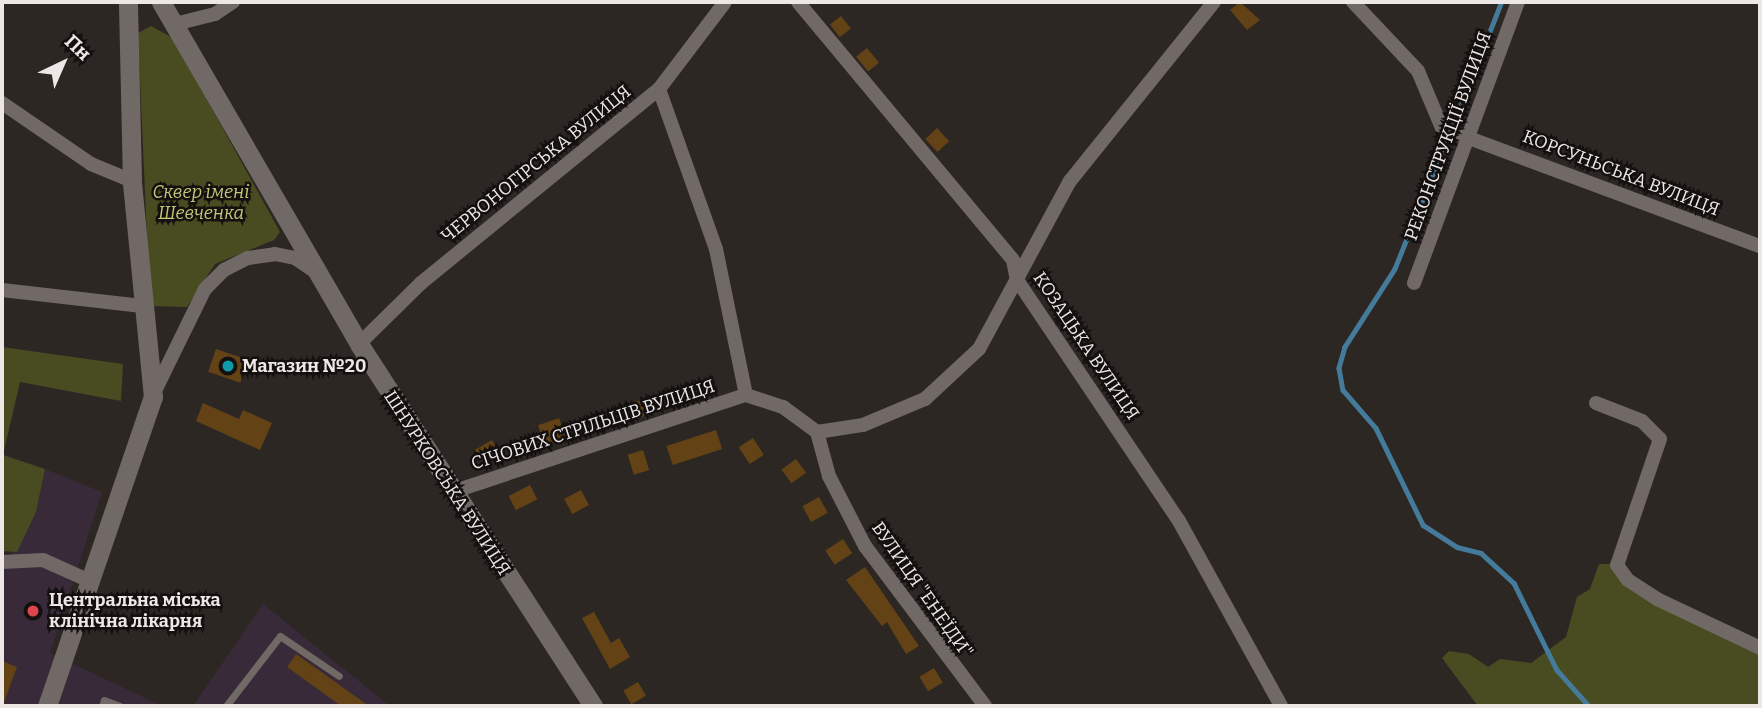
<!DOCTYPE html>
<html>
<head>
<meta charset="utf-8">
<style>
	body { margin:0 }
	#map { position:relative; width:1762px; height:708px; overflow:hidden; background:#2d2724; font-family:Bitter,serif }
	div>[style] { position:absolute }
	[style*='--x'] { left:calc(var(--x)*1px); top:calc(var(--y)*1px); width:calc(var(--w)*1px); rotate:calc(var(--a)*1deg) }
	.medical>* { inset:0; background:#382a38 }
	.green>* { inset:0; background:#494b21 }
	.stream>* { height:4.5px; margin:-2.25px; padding:0 2.25px; transform-origin:2.25px; border-radius:2.25px; background:#457b9a }
	.building>* { inset:0; background:#634216; transform-origin:0 0 }
	.lane>* { height:7px; margin:-3.5px; padding:0 3.5px; transform-origin:3.5px; border-radius:3.5px; background:#716966 }
	.street>* { height:14px; margin:-7px; padding:0 7px; transform-origin:7px; border-radius:7px; background:#716966 }
	.secondary>* { height:19px; margin:-9.5px; padding:0 9.5px; transform-origin:9.5px; border-radius:9.5px; background:#716966 }
	.dots>* { width:19px; height:19px; translate:-50% -50%; box-sizing:border-box; border:4px solid #13100f; border-radius:50% }
	span { translate:-50% -50%; white-space:nowrap; text-align:center; line-height:1.15; -webkit-text-stroke:5px #13100f; paint-order:stroke }
	.street-label { font-size:18px; color:#ede8e6 }
	.park-label { font-size:18px; color:#c3c877; font-style:italic }
	.poi-label { font-size:18px; color:#ede8e6; font-weight:700 }
	.left { translate:0 -50%; text-align:left }
	.frame { position:absolute; inset:0; border:4px solid #ede8e6; pointer-events:none }
	.north { position:absolute; left:28px; top:28px; width:70px; height:70px; -webkit-text-stroke:5px #13100f; paint-order:stroke; rotate:44deg; font-size:19px; font-weight:700; line-height:28px; text-align:center; color:#ede8e6 }
	.north::after { content:''; display:block; margin:auto; width:24px; height:32px; background:#ede8e6; clip-path:polygon(50% 0,100% 100%,50% 72%,0 100%) }
</style>
</head>
<body>
<div id="map">
	<div class="medical">
		<i style="clip-path:polygon(45px 469px,102px 492px,50px 653px,162px 706px,2px 706px,2px 570px,36px 512px)"></i>
		<i style="clip-path:polygon(263px 604px,390px 706px,193px 706px)"></i>
	</div>
	<div class="green">
		<i style="clip-path:polygon(151px 26px,173px 38px,280px 232px,274px 240px,215px 264px,187px 307px,150px 306px,138px 33px)"></i>
		<i style="clip-path:polygon(2px 347px,123px 364px,121px 401px,20px 382px,3px 455px,45px 469px,36px 512px,17px 552px,2px 551px)"></i>
		<i style="clip-path:polygon(1599px 564px,1610px 564px,1623px 580px,1760px 653px,1760px 706px,1478px 706px,1442px 658px,1449px 651px,1469px 654px,1488px 667px,1500px 659px,1531px 663px,1566px 637px,1577px 597px,1590px 589px)"></i>
	</div>
	<div class="stream">
		<i style="--x:1452;--y:128;--w:135;--a:-68.7"></i>
		<i style="--x:1448;--y:137;--w:142;--a:111.9"></i>
		<i style="--x:1395;--y:269;--w:93;--a:122.7"></i>
		<i style="--x:1345;--y:347;--w:22;--a:106"></i>
		<i style="--x:1339;--y:368;--w:22;--a:80"></i>
		<i style="--x:1343;--y:390;--w:50;--a:49"></i>
		<i style="--x:1376;--y:428;--w:108;--a:64.1"></i>
		<i style="--x:1423;--y:525;--w:40;--a:32.9"></i>
		<i style="--x:1457;--y:547;--w:25;--a:14"></i>
		<i style="--x:1481;--y:553;--w:45;--a:42.3"></i>
		<i style="--x:1514;--y:583;--w:97;--a:63.7"></i>
		<i style="--x:1557;--y:670;--w:48;--a:48.4"></i>
	</div>
	<div class="building">
		<i style="clip-path:polygon(1240px 2px,1260px 20px,1247px 30px,1230px 10px)"></i>
		<i style="left:841px;top:16px;width:16px;height:14px;rotate:52deg"></i>
		<i style="left:867px;top:48px;width:19px;height:14px;rotate:51deg"></i>
		<i style="left:937px;top:128px;width:18px;height:16px;rotate:47deg"></i>
		<i style="left:216px;top:349px;width:34px;height:24px;rotate:19deg"></i>
		<i style="left:642px;top:400px;width:16px;height:16px;rotate:72deg"></i>
		<i style="clip-path:polygon(203px 403px,239px 419px,243px 410px,272px 423px,260px 450px,196px 421px)"></i>
		<i style="left:559px;top:418px;width:21px;height:22px;rotate:71deg"></i>
		<i style="left:716px;top:430px;width:20px;height:52px;rotate:72deg"></i>
		<i style="left:753px;top:438px;width:20px;height:17px;rotate:57deg"></i>
		<i style="left:492px;top:440px;width:16px;height:20px;rotate:60deg"></i>
		<i style="left:643px;top:450px;width:21px;height:16px;rotate:73deg"></i>
		<i style="left:796px;top:459px;width:17px;height:18px;rotate:54deg"></i>
		<i style="left:530px;top:485px;width:16px;height:24px;rotate:63deg"></i>
		<i style="left:581px;top:490px;width:17px;height:19px;rotate:62deg"></i>
		<i style="left:819px;top:497px;width:18px;height:19px;rotate:61deg"></i>
		<i style="left:843px;top:539px;width:17px;height:21px;rotate:57deg"></i>
		<i style="clip-path:polygon(865px 567px,919px 646px,906px 654px,887px 622px,882px 626px,846px 580px)"></i>
		<i style="clip-path:polygon(594px 612px,611px 643px,619px 638px,630px 657px,610px 669px,582px 618px)"></i>
		<i style="clip-path:polygon(296px 654px,327px 676px,369px 706px,341px 706px,287px 667px)"></i>
		<i style="clip-path:polygon(2px 661px,17px 667px,3px 705px,2px 705px)"></i>
		<i style="left:934px;top:668px;width:17px;height:17px;rotate:59deg"></i>
		<i style="left:638px;top:682px;width:16px;height:17px;rotate:60deg"></i>
	</div>
	<div class="lane">
		<i style="--x:102;--y:706;--w:6;--a:-72"></i>
		<i style="--x:104;--y:700;--w:17;--a:21"></i>
		<i style="--x:226;--y:706;--w:88;--a:-52.4"></i>
		<i style="--x:280;--y:636;--w:71;--a:34.1"></i>
	</div>
	<div class="street">
		<i style="--x:798;--y:2;--w:336;--a:50.2"></i>
		<i style="--x:1013;--y:260;--w:20;--a:79"></i>
		<i style="--x:1017;--y:280;--w:290;--a:56.1"></i>
		<i style="--x:1179;--y:521;--w:211;--a:61.1"></i>
		<i style="--x:1353;--y:2;--w:95;--a:46.7"></i>
		<i style="--x:1418;--y:71;--w:62;--a:67.2"></i>
		<i style="--x:1442;--y:128;--w:339;--a:20.4"></i>
		<i style="--x:177;--y:31;--w:8;--a:-76"></i>
		<i style="--x:179;--y:23;--w:37;--a:-14"></i>
		<i style="--x:215;--y:14;--w:22;--a:-34"></i>
		<i style="--x:659;--y:89;--w:170;--a:70.4"></i>
		<i style="--x:716;--y:249;--w:149;--a:78.4"></i>
		<i style="--x:746;--y:395;--w:39;--a:18"></i>
		<i style="--x:783;--y:407;--w:42;--a:36.3"></i>
		<i style="--x:817;--y:432;--w:46;--a:74.7"></i>
		<i style="--x:829;--y:476;--w:79;--a:62.8"></i>
		<i style="--x:865;--y:546;--w:200;--a:53.1"></i>
		<i style="--x:2;--y:103;--w:108;--a:34.4"></i>
		<i style="--x:91;--y:164;--w:44;--a:22.5"></i>
		<i style="--x:1414;--y:283;--w:300;--a:-69.7"></i>
		<i style="--x:2;--y:290;--w:141;--a:6.5"></i>
		<i style="--x:359;--y:344;--w:87;--a:-44.5"></i>
		<i style="--x:421;--y:283;--w:307;--a:-39.2"></i>
		<i style="--x:659;--y:89;--w:109;--a:-52.8"></i>
		<i style="--x:153;--y:395;--w:118;--a:-63.9"></i>
		<i style="--x:205;--y:289;--w:27;--a:-45"></i>
		<i style="--x:224;--y:270;--w:27;--a:-27"></i>
		<i style="--x:248;--y:258;--w:27;--a:-8"></i>
		<i style="--x:275;--y:254;--w:20;--a:11"></i>
		<i style="--x:295;--y:258;--w:23;--a:34"></i>
		<i style="--x:1596;--y:403;--w:49;--a:21.4"></i>
		<i style="--x:1642;--y:421;--w:25;--a:45"></i>
		<i style="--x:1660;--y:439;--w:133;--a:108.8"></i>
		<i style="--x:1617;--y:565;--w:19;--a:54"></i>
		<i style="--x:1628;--y:580;--w:35;--a:33"></i>
		<i style="--x:1657;--y:599;--w:114;--a:25.4"></i>
		<i style="--x:817;--y:432;--w:47;--a:-8.7"></i>
		<i style="--x:863;--y:425;--w:67;--a:-22.8"></i>
		<i style="--x:925;--y:399;--w:74;--a:-42.8"></i>
		<i style="--x:979;--y:349;--w:191;--a:-61.6"></i>
		<i style="--x:1070;--y:181;--w:230;--a:-51.2"></i>
		<i style="--x:452;--y:492;--w:310;--a:-18.3"></i>
		<i style="--x:2;--y:562;--w:41;--a:-2.8"></i>
		<i style="--x:43;--y:560;--w:51;--a:24.1"></i>
	</div>
	<div class="secondary">
		<i style="--x:161;--y:2;--w:395;--a:59.9"></i>
		<i style="--x:359;--y:344;--w:431;--a:57.1"></i>
		<i style="--x:47;--y:706;--w:327;--a:-71.1"></i>
		<i style="--x:153;--y:397;--w:217;--a:-95.6"></i>
		<i style="--x:132;--y:181;--w:179;--a:-91.3"></i>
	</div>
	<div class="dots">
		<i style="left:228px;top:366px;background:#0f9aa8"></i>
		<i style="left:33px;top:611px;background:#e0444e"></i>
	</div>
	<div class="street-label">
		<span style="left:1448px;top:136px;rotate:-70deg">РЕКОНСТРУКЦІЇ ВУЛИЦЯ</span>
		<span style="left:536px;top:164px;rotate:-39deg">ЧЕРВОНОГІРСЬКА ВУЛИЦЯ</span>
		<span style="left:1621px;top:173px;rotate:21deg">КОРСУНЬСЬКА ВУЛИЦЯ</span>
		<span style="left:1086px;top:346px;rotate:56deg">КОЗАЦЬКА ВУЛИЦЯ</span>
		<span style="left:593px;top:425px;rotate:-18deg">СІЧОВИХ СТРІЛЬЦІВ ВУЛИЦЯ</span>
		<span style="left:447px;top:483px;rotate:57deg">ШНУРКОВСЬКА ВУЛИЦЯ</span>
		<span style="left:922px;top:590px;rotate:55deg">ВУЛИЦЯ "ЕНЕЇДИ"</span>
	</div>
	<div class="park-label">
		<span style="left:201px;top:203px">Сквер імені<br>Шевченка</span>
	</div>
	<div class="poi-label">
		<span class="left" style="left:242px;top:366px">Магазин №20</span>
		<span class="left" style="left:49px;top:611px">Центральна міська<br>клінічна лікарня</span>
	</div>
	<div class="frame"></div>
	<div class="north">Пн</div>
</div>
</body>
</html>
